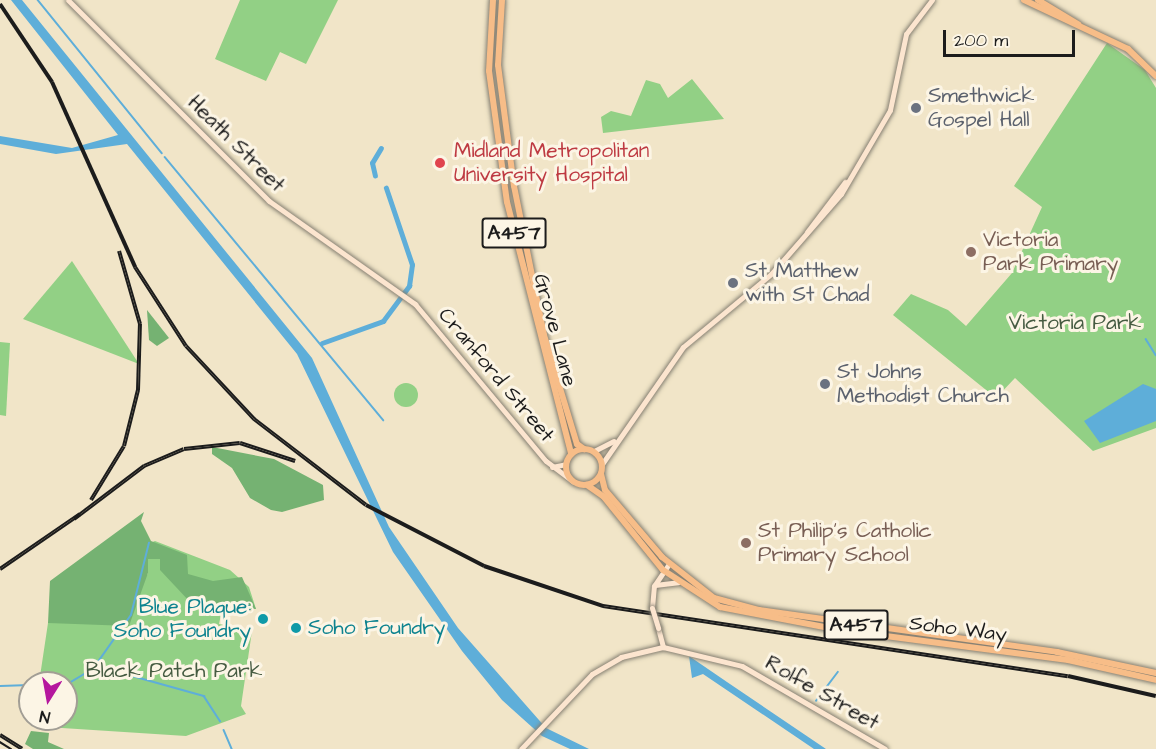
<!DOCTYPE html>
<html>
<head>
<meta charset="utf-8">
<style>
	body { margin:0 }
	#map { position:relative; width:1156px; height:749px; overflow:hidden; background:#f1e5c8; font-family:"Architects Daughter",sans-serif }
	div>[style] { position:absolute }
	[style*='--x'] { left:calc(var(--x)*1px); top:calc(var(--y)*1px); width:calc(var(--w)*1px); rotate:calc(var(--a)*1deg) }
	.green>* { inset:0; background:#92d085 }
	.round { border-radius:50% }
	.forest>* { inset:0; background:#75b272 }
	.water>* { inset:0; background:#5eaed9 }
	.stream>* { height:1.5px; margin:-0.75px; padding:0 0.75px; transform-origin:0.75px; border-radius:0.75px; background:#5eaed9 }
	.canal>* { height:4.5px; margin:-2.25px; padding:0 2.25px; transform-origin:2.25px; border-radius:2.25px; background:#5eaed9 }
	.roads { filter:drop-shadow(0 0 2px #868072) drop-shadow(0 0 2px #868072) }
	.secondary>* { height:5px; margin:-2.5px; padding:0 2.5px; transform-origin:2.5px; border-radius:2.5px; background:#fce5cf }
	.primary>* { height:6px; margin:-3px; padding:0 3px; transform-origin:3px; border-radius:3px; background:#f7bd88 }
	.primary>.ring { margin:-3px; padding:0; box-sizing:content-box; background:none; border:6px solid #f7bd88; border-radius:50% }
	.tram>* { height:1.5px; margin:-0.75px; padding:0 0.75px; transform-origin:0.75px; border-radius:0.75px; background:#1c1c1c }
	.rail>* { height:4px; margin-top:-2px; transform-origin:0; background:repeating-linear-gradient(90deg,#fcf5e5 0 4.5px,#1c1c1c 0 9px); box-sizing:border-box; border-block:2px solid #1c1c1c }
	.bridges { filter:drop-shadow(0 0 2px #868072) drop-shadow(0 0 2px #868072) }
	.secondary-bridge>* { height:5px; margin:-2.5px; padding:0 2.5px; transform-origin:2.5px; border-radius:2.5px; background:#fce5cf }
	.dots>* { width:16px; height:16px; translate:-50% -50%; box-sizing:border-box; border:3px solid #fcf5e5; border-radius:50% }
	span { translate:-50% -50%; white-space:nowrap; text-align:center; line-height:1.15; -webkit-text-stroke:6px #fcf5e5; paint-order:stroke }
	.shield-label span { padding:2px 4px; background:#fcf5e5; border:2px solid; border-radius:4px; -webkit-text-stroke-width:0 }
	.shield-label { font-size:20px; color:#1c1c1c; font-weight:700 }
	.worship-label { font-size:21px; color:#5b616d }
	.left { translate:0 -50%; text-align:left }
	.street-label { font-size:21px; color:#1c1c1c }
	.health-label { font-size:21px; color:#be3a42 }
	.education-label { font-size:21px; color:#785e54 }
	.park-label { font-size:21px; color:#455b41 }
	.culture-label { font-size:21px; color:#0d838f }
	.right { translate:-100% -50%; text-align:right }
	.north { position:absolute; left:18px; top:671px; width:60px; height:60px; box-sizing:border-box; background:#fcf5e5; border:2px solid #a29e95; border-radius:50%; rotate:191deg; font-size:16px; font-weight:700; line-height:24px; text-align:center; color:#1c1c1c }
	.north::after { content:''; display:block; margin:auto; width:21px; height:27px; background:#b5179e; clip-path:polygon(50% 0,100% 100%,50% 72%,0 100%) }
	.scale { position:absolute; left:943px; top:30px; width:132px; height:27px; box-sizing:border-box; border:3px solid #1c1c1c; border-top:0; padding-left:8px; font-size:18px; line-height:21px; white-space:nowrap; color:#1c1c1c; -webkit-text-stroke:4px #fcf5e5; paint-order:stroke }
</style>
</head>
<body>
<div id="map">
	<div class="green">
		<i style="clip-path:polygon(240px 0,338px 0,306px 64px,280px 52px,266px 81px,215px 59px)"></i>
		<i style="clip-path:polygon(1107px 43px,1145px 70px,1156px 88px,1156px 428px,1093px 451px,1015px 378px,996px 398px,893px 315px,911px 294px,948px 310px,966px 326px,1012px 273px,1042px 207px,1014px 186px)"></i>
		<i style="clip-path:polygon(692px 79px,724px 119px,603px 133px,601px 117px,611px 111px,631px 116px,646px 80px,660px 84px,668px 98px)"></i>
		<i style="clip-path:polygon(72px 261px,139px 364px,23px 319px)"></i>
		<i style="clip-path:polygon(0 342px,10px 343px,6px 416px,0 415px)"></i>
		<i class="round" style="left:394px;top:383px;width:24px;height:24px"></i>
		<i style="clip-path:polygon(155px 541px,230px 570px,249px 587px,256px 609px,223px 605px,219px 624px,252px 631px,241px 706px,246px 714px,186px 736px,31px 726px,32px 719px,66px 719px,66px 683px,39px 683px,48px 623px,63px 622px,148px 574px,146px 545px)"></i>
	</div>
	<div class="forest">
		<i style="clip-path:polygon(147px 310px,169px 338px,157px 346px,149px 340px)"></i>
		<i style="clip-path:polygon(212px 447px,274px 459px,323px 485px,324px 500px,282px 512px,271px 510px,250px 498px,232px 468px,212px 454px)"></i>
		<i style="clip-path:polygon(144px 512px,141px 521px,151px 541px,187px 555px,188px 574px,213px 581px,242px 577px,256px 609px,190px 602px,160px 570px,160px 559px,148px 559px,148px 573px,129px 626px,48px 623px,50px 581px)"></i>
		<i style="clip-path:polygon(31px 731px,49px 733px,48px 742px,64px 749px,33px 749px,25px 744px)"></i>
	</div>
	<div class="water">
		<i style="clip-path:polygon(11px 0,22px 0,312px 358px,389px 527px,458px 628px,546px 728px,589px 749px,570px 749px,542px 736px,502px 700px,462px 651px,393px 552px,297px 354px,127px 144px,56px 154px,0 144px,0 136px,72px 148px,118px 135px)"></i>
		<i style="clip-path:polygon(1143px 384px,1156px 389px,1156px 421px,1100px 443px,1084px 421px)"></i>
		<i style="clip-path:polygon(689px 656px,727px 682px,826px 749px,814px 749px,703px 674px,692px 678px)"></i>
	</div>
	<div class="stream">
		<i style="--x:38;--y:0;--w:197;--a:51"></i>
		<i style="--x:165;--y:157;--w:342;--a:50.3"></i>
		<i style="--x:1146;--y:339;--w:19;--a:58"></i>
		<i style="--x:93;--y:669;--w:66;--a:-54.9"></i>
		<i style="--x:131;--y:615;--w:74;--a:-76"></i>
		<i style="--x:66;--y:685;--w:31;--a:-31"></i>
		<i style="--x:93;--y:669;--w:18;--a:3"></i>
		<i style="--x:111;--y:670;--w:97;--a:15.6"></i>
		<i style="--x:204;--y:696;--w:30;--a:57"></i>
		<i style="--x:0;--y:686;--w:30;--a:-2"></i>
		<i style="--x:816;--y:701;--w:36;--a:-53"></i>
		<i style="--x:224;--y:730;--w:21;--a:67"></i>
	</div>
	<div class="canal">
		<i style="--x:375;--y:176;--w:13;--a:-103"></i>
		<i style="--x:372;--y:163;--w:17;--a:-59"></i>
		<i style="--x:322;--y:343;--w:65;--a:-19.8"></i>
		<i style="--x:383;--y:321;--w:44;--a:-53.4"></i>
		<i style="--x:409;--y:286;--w:21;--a:-82"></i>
		<i style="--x:412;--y:265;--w:81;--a:-108.7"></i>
	</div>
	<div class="roads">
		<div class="secondary">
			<i style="--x:68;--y:0;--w:284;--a:45"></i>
			<i style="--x:269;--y:201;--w:179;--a:35.2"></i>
			<i style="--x:415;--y:304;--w:204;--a:50.2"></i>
			<i style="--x:546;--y:461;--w:34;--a:37"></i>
			<i style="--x:807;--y:232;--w:63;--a:-52.8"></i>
			<i style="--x:594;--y:451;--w:22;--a:-27"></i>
			<i style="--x:602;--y:464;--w:142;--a:-55.3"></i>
			<i style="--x:683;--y:347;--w:116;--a:-39.7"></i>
			<i style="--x:772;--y:273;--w:105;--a:-48.9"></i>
			<i style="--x:841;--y:194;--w:97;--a:-59.7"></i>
			<i style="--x:890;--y:110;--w:78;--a:-78.1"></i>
			<i style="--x:906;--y:34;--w:43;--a:-52.6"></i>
			<i style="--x:552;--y:467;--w:14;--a:-12"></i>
			<i style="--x:655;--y:585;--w:23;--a:-7"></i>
			<i style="--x:652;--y:608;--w:22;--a:-85"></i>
			<i style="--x:654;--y:586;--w:27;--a:-56"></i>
			<i style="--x:658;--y:628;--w:20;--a:75"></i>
			<i style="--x:521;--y:749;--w:103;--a:-46.6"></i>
			<i style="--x:592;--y:674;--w:34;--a:-30"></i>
			<i style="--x:621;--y:657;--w:43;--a:-13.4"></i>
			<i style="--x:663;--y:647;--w:81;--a:13.5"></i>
			<i style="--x:742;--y:666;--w:165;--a:30.1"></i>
		</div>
		<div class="primary">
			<i style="--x:493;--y:0;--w:71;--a:93.2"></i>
			<i style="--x:489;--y:71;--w:132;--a:82.2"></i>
			<i style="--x:507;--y:202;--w:260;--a:75.7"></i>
			<i style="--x:502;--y:0;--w:65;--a:93.5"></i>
			<i style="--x:498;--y:65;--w:122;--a:82.5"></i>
			<i style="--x:514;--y:186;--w:152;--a:78.6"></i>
			<i style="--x:544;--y:335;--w:114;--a:73.2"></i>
			<i style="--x:577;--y:444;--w:9;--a:36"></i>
			<i style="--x:1024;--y:0;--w:115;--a:25.2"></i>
			<i style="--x:1128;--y:49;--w:39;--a:44"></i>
			<i style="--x:1038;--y:0;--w:47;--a:31"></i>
			<i class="ring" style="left:566px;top:449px;width:30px;height:30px"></i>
			<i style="--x:601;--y:474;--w:16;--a:76"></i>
			<i style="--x:605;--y:490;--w:88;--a:49.6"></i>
			<i style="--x:662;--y:557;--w:66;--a:38.3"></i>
			<i style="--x:714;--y:598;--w:47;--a:14.9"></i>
			<i style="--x:759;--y:610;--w:301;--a:8"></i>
			<i style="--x:1057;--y:652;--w:101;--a:12"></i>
			<i style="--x:587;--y:485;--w:21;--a:35"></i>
			<i style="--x:604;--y:497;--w:94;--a:51.1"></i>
			<i style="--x:663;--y:570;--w:68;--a:33"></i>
			<i style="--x:720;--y:607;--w:122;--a:10.9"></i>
			<i style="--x:840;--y:630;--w:230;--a:7.5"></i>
			<i style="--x:1068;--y:660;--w:90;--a:12.8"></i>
		</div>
	</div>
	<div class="tram">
		<i style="--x:0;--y:742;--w:13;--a:32"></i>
	</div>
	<div class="rail">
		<i style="--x:0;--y:4;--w:94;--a:56.3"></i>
		<i style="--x:52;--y:82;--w:203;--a:65.8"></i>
		<i style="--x:135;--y:267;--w:94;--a:57.2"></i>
		<i style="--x:186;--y:346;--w:100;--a:47"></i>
		<i style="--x:254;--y:419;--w:141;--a:37.5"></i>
		<i style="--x:366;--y:505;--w:133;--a:27.3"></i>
		<i style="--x:484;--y:566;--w:126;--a:18.6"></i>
		<i style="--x:603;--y:606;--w:470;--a:8.6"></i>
		<i style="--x:1068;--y:676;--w:90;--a:12.8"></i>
		<i style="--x:91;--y:500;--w:63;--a:-58.6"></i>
		<i style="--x:124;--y:446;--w:58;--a:-76"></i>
		<i style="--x:138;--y:390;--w:66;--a:-88.3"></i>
		<i style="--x:140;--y:324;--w:76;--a:-106"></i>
		<i style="--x:74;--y:519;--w:88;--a:-37.1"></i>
		<i style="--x:144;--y:466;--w:43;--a:-23"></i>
		<i style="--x:184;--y:449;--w:56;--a:-6.1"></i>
		<i style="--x:240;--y:443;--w:58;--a:18.1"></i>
		<i style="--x:0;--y:569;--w:97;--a:-34.5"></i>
		<i style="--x:0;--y:735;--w:26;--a:32"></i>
	</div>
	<div class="bridges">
		<div class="secondary-bridge">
			<i style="--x:652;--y:608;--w:21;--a:73"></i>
		</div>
	</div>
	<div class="dots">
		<i style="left:916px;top:108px;background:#6b7280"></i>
		<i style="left:440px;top:163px;background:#e0444e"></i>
		<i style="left:971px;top:252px;background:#8d6e63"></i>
		<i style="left:733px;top:283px;background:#6b7280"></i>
		<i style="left:825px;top:384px;background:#6b7280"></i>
		<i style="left:746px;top:543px;background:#8d6e63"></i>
		<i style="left:263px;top:619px;background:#0f9aa8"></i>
		<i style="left:296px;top:628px;background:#0f9aa8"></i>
	</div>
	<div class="shield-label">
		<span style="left:514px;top:233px">A457</span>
		<span style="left:856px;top:625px">A457</span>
	</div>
	<div class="worship-label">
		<span class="left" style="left:928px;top:108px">Smethwick<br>Gospel Hall</span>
		<span class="left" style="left:745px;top:283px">St Matthew<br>with St Chad</span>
		<span class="left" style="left:837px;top:384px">St Johns<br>Methodist Church</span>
	</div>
	<div class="street-label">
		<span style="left:236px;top:144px;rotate:45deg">Heath Street</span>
		<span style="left:555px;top:330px;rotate:75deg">Grove Lane</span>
		<span style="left:496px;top:375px;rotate:50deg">Cranford Street</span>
		<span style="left:958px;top:629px;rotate:7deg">Soho Way</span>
		<span style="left:822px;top:693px;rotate:30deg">Rolfe Street</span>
	</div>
	<div class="health-label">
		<span class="left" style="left:454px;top:163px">Midland Metropolitan<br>University Hospital</span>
	</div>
	<div class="education-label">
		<span class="left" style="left:983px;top:252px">Victoria<br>Park Primary</span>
		<span class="left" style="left:758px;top:543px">St Philip's Catholic<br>Primary School</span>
	</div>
	<div class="park-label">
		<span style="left:1075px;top:323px">Victoria Park</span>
		<span style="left:174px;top:671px">Black Patch Park</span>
	</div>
	<div class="culture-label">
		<span class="right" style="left:251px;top:619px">Blue Plaque:<br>Soho Foundry</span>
		<span class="left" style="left:308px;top:628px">Soho Foundry</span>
	</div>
	<div class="north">N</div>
	<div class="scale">200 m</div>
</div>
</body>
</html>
